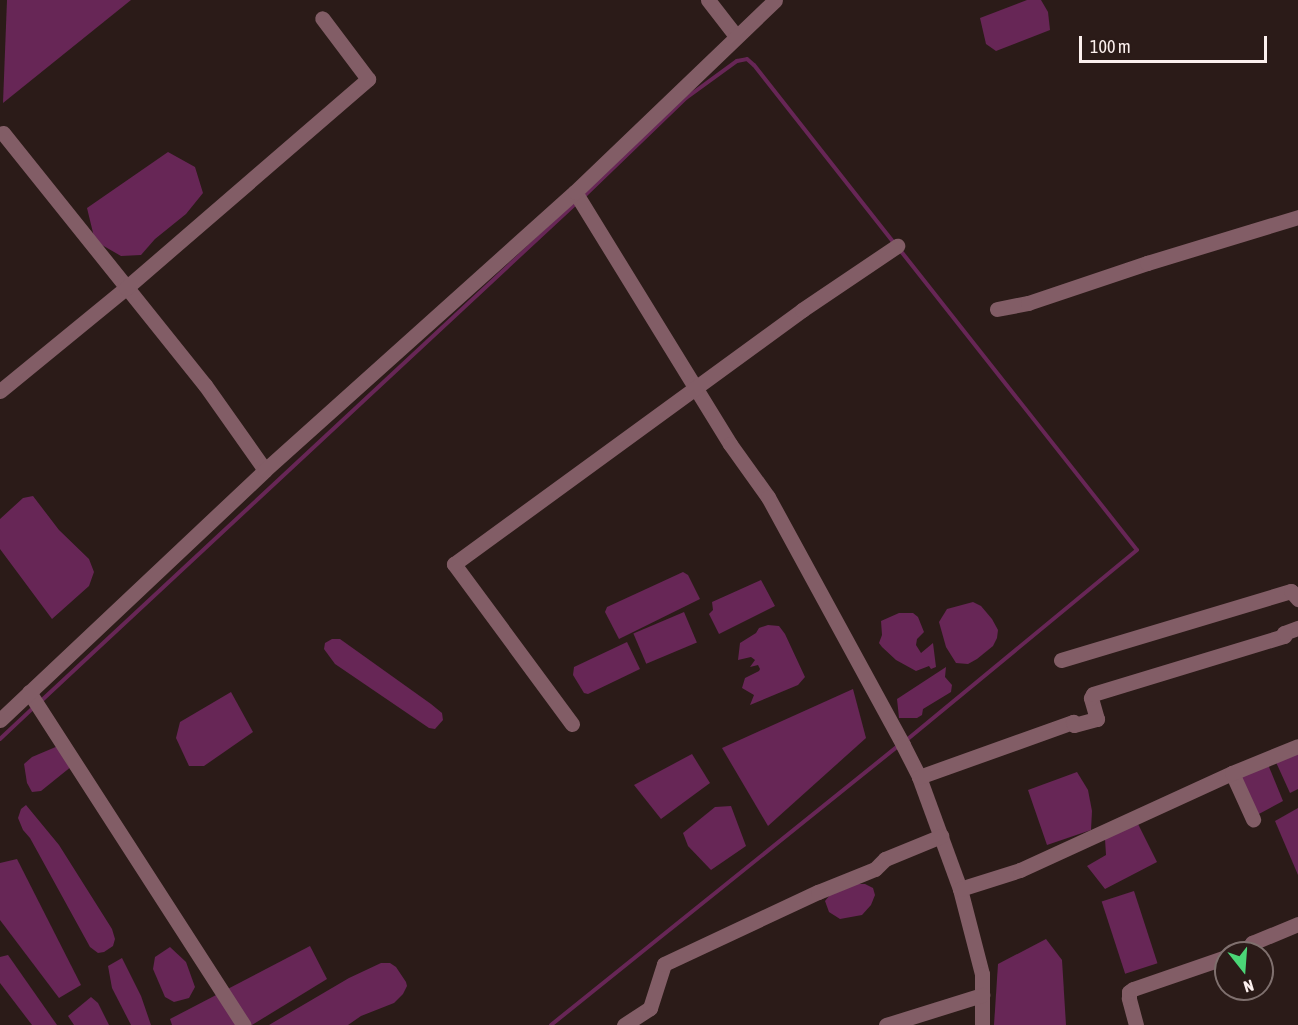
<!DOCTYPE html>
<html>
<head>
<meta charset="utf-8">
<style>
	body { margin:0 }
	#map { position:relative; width:1298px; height:1025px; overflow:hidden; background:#2b1b18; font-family:"Asap Condensed",sans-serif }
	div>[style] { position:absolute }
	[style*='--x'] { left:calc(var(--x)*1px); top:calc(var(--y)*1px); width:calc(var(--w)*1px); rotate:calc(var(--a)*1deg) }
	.water>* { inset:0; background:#672656; transform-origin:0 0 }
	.stream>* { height:4px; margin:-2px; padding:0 2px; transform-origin:2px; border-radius:2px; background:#672656 }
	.minor>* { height:15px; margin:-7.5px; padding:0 7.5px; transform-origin:7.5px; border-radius:7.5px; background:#825d66 }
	span { translate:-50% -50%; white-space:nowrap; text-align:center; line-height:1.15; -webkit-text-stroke:6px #2b1b18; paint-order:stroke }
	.north { position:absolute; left:1214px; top:941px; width:60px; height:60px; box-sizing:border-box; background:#2b1b18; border:2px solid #7f706e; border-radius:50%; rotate:163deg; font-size:16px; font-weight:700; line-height:24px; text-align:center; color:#fcf0ee }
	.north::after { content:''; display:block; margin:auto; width:21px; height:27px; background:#4bd677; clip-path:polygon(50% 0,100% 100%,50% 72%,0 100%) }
	.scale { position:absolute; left:1079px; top:36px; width:188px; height:27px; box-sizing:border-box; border:3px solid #fcf0ee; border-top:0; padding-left:8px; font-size:18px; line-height:21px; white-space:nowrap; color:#fcf0ee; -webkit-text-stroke:4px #2b1b18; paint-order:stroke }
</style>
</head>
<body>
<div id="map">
	<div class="water">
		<i style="clip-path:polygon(7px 0,131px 0,3px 103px)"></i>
		<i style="clip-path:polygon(1027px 0,1041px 0,1048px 12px,1050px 30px,996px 51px,986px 44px,980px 18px)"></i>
		<i style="clip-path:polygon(168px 152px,195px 167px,203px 193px,186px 214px,155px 239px,141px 255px,121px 256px,95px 241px,87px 208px)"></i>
		<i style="clip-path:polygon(33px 496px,59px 530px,89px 559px,94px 572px,89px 586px,52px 619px,0 549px,0 519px,23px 498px)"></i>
		<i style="clip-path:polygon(683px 572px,688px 575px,700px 599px,619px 639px,605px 612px,607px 607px)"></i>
		<i style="clip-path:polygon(761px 580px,775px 606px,719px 634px,709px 614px,713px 610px,712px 602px)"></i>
		<i style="clip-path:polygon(973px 602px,981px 606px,992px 619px,998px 630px,997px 638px,993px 646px,977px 659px,968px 664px,956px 663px,946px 647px,939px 622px,947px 609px)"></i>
		<i style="left:684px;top:612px;width:33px;height:55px;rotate:67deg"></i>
		<i style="clip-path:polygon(899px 613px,913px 613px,918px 617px,924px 632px,917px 639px,916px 645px,921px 653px,933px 643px,936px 667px,931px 669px,929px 666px,916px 671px,896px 660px,882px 647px,879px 643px,882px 635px,881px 621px)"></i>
		<i style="clip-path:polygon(768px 625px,779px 626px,785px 634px,805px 677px,798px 685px,750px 705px,754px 695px,742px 688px,745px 678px,759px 671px,760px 669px,758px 665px,750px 667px,755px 660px,751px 657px,738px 660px,740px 643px,756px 633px,759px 628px)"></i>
		<i style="clip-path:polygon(340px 639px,431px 704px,442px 713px,443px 720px,435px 729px,429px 728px,335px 664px,324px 649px,325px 643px,332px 639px)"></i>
		<i style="clip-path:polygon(627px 642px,640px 669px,588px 694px,584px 693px,573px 675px,574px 667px)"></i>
		<i style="clip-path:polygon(946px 667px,945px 677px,952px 685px,951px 692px,923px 709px,922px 715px,917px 718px,899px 718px,897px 699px)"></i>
		<i style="clip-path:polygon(853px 689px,866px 738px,768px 826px,722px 748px)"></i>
		<i style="clip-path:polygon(231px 692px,253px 732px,204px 766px,189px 766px,176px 738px,180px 722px)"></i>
		<i style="clip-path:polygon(58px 746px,72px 766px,41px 791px,32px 792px,27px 783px,24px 764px,32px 757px)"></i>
		<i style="clip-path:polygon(1298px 750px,1298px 789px,1290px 793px,1275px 760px)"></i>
		<i style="clip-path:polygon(692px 754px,710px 783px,661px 819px,634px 785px)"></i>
		<i style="clip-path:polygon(1267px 762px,1283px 801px,1257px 815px,1237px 774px)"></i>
		<i style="clip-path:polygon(1077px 772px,1088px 790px,1092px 811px,1091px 830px,1047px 845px,1028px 790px)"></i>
		<i style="clip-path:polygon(26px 805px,59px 845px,112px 929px,115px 939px,113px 946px,104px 952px,98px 953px,90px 947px,30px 838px,23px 830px,18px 818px,21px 809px)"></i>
		<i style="clip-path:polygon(731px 806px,746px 846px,711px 870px,688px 846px,683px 833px,715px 807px)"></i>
		<i style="clip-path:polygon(1298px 808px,1298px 875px,1275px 821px)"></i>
		<i style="clip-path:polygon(1137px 822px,1157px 862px,1105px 889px,1087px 866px,1106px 855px,1105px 839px)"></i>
		<i style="clip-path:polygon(17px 859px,81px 985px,59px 998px,0 920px,0 863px)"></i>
		<i style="clip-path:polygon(854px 884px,865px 884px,873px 888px,875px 895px,871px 905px,862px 915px,840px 919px,829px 912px,825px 901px,834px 890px)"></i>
		<i style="left:1134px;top:891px;width:76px;height:34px;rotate:72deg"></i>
		<i style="clip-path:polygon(1046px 939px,1062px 960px,1066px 1025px,994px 1025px,998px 964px)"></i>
		<i style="clip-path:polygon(310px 946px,327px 979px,252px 1025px,172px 1025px,170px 1019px)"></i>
		<i style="clip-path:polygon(170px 947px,186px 962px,195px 987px,189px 998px,174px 1002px,165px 997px,153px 969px,155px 957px)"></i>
		<i style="clip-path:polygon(8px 955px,57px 1025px,32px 1025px,0 983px,0 957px)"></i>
		<i style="clip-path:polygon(122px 958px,141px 996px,151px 1025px,131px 1025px,112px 988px,108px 966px)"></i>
		<i style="clip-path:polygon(381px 963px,390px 963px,396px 967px,406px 982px,407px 986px,403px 994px,394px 1003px,361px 1016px,348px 1025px,269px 1025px,349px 978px)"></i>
		<i style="clip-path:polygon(91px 997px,98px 1003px,109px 1025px,74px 1025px,68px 1016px)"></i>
	</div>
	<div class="stream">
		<i style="--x:582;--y:198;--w:144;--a:-43.9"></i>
		<i style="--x:686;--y:98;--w:63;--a:-36"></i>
		<i style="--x:737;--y:61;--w:10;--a:-11"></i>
		<i style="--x:747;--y:59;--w:9;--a:41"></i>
		<i style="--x:754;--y:65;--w:228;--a:51.8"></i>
		<i style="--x:900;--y:250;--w:382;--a:51.7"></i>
		<i style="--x:1137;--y:550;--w:301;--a:140.5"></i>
		<i style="--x:41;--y:701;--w:731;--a:-42.95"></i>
		<i style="--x:0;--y:739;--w:48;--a:-43.3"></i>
		<i style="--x:551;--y:1025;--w:447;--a:-38.8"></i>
	</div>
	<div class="minor">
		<i style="--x:708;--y:0;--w:46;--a:52.1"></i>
		<i style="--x:3;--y:133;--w:323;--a:51.3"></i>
		<i style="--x:205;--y:385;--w:104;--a:54.8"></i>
		<i style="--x:575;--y:192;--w:296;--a:58.4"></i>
		<i style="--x:730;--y:444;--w:65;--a:54.4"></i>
		<i style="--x:768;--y:497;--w:282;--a:61.4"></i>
		<i style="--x:903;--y:745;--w:36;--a:63"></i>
		<i style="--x:919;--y:777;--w:119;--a:69.9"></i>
		<i style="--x:960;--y:889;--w:88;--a:75.5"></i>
		<i style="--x:982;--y:974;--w:51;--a:90"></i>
		<i style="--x:997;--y:309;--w:32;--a:-11"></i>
		<i style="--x:1028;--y:303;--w:126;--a:-18.6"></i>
		<i style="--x:1147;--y:263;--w:158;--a:-16.9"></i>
		<i style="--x:0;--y:391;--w:163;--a:-39.3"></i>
		<i style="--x:126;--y:288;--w:320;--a:-40.8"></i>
		<i style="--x:368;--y:79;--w:76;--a:-127"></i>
		<i style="--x:1061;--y:660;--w:240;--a:-16.7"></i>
		<i style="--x:1291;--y:591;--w:11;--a:49"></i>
		<i style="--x:29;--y:692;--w:396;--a:57.2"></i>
		<i style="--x:0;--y:720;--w:364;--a:-43.3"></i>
		<i style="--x:265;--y:470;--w:416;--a:-41.9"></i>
		<i style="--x:575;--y:192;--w:277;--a:-43.8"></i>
		<i style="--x:572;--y:724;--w:199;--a:-126.4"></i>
		<i style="--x:454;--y:564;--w:431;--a:-36.1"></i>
		<i style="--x:802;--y:310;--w:115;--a:-34"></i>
		<i style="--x:1232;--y:773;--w:51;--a:65.5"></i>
		<i style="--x:919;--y:777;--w:164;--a:-19.7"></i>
		<i style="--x:1073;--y:722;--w:3;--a:72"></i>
		<i style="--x:1074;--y:725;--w:24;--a:-15"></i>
		<i style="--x:1097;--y:719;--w:22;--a:-106"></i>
		<i style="--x:1091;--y:698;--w:4;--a:-63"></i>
		<i style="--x:1093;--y:694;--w:200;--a:-16.9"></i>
		<i style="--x:1284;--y:636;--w:3;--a:-90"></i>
		<i style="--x:1284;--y:633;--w:15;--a:-20"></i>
		<i style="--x:960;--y:889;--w:63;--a:-17.6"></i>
		<i style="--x:1020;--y:870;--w:233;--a:-24.6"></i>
		<i style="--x:1232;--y:773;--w:71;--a:-22.2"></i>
		<i style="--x:1239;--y:953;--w:9;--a:-21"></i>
		<i style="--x:1247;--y:950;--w:9;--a:-54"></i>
		<i style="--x:1252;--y:943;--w:50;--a:-22.4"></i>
		<i style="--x:624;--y:1025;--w:31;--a:-33"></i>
		<i style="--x:650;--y:1008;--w:46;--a:-72.3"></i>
		<i style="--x:664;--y:964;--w:170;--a:-25.1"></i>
		<i style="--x:818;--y:892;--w:61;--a:-22"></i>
		<i style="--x:875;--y:869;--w:14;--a:-45"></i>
		<i style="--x:885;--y:859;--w:61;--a:-22.3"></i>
		<i style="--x:886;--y:1025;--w:101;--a:-17.4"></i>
		<i style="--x:1136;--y:1025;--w:28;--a:-105"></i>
		<i style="--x:1129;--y:998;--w:6;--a:-90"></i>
		<i style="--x:1129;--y:992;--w:5;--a:-37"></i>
		<i style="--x:1133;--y:989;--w:98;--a:-19"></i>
	</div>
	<div class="north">N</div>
	<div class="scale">100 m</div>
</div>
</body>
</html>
